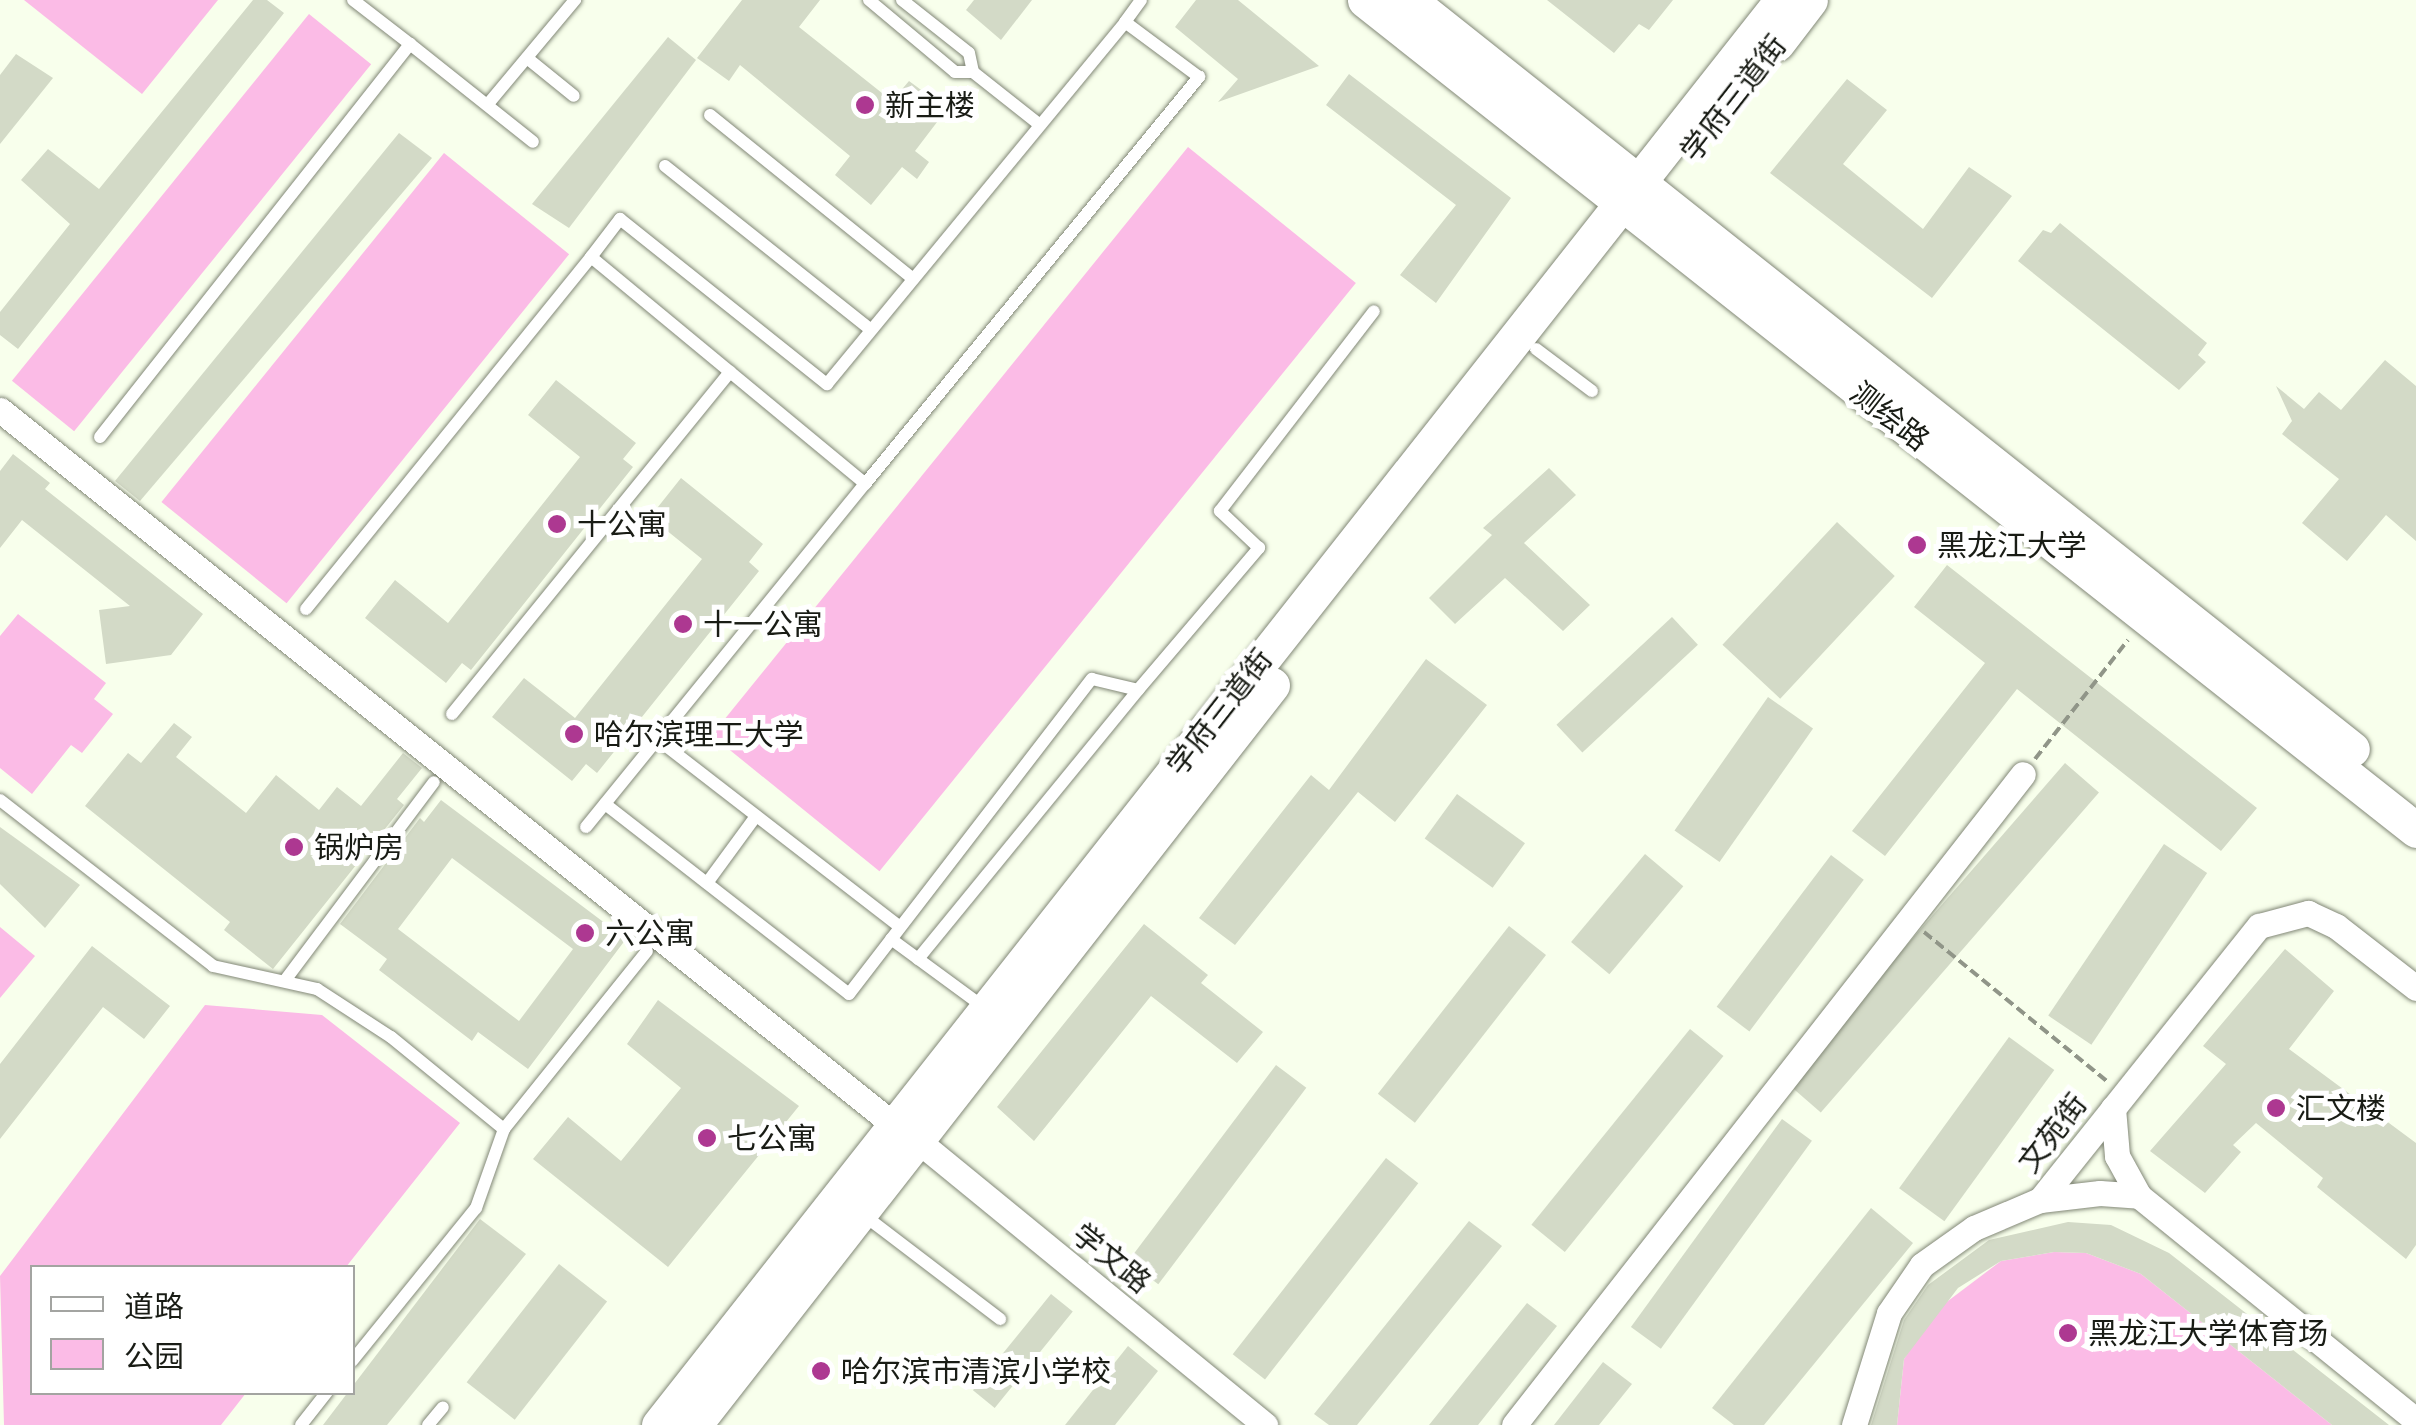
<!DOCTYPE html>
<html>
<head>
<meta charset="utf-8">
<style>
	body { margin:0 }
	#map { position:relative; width:2416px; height:1425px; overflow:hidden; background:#f8ffec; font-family:Ubuntu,"Noto Sans SC",sans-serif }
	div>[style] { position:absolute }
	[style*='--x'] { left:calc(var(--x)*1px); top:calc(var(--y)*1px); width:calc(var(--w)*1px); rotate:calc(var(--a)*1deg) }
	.green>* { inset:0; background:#fbbbe6; transform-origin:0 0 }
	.building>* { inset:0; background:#d3dac7; transform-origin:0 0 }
	.path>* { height:4px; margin-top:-2px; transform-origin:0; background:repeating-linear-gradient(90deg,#909588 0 10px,transparent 0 15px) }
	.roads { filter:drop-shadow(0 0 2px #828877) drop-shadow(0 0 2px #828877) }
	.lane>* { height:12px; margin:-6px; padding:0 6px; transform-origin:6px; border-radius:6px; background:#fff }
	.street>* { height:25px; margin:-12.5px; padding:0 12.5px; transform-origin:12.5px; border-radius:12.5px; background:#fff }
	.secondary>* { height:35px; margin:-17.5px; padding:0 17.5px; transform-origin:17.5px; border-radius:17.5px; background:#fff }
	.dots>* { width:28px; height:28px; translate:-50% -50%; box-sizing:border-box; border:5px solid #fff; border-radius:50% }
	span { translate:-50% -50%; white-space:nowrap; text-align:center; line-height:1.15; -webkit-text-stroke:10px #fff; paint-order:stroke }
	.street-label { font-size:30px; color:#191c15 }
	.poi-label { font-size:30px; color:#191c15 }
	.left { translate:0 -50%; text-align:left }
	.legend { position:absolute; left:30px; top:1265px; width:325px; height:130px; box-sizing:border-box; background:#fff; border:2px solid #a3a4a1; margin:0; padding:12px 18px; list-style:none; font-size:30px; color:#191c15 }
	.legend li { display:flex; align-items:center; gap:20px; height:50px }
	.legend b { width:50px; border:2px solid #a3a4a1 }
</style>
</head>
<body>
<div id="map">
	<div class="green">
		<i style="clip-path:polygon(24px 0,218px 0,142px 94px)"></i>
		<i style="left:309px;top:14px;width:80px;height:472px;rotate:39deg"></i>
		<i style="left:1188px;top:147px;width:216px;height:757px;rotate:39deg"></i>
		<i style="left:444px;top:153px;width:161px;height:449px;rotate:39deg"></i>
		<i style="clip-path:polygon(18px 614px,106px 683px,94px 699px,113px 714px,82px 753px,71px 745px,32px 794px,0 768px,0 636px)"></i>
		<i style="clip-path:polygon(0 927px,35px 956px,0 998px)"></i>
		<i style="clip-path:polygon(205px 1005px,322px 1015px,460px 1123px,346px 1267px,32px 1268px,32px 1392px,246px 1393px,221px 1425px,4px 1425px,0 1276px)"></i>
		<i style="clip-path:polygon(2054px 1252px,2086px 1253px,2141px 1274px,2332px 1425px,1897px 1425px,1904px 1359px,1936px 1310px,2001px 1261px)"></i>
	</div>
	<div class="building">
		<i style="clip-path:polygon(253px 0,267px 0,284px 13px,18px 349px,0 335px,0 312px,70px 224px,21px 180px,48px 149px,99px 189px)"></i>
		<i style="clip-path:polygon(742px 0,820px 0,799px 27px,892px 101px,909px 81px,947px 109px,915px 151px,929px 162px,917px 179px,902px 167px,871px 205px,835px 175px,850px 156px,740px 65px,729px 81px,697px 58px)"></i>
		<i style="clip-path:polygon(974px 0,1032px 0,1001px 40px,966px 10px)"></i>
		<i style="clip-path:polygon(1196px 0,1238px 0,1319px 66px,1218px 102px,1238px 79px,1175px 27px)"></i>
		<i style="clip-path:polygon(1547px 0,1673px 0,1649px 30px,1639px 24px,1614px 53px)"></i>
		<i style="clip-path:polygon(668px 37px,696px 60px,569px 228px,532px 204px)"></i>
		<i style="clip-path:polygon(16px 54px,53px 78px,0 144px,0 75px)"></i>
		<i style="clip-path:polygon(1349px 74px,1511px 198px,1436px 303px,1400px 275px,1456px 205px,1326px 105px)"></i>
		<i style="clip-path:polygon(1847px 79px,1887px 110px,1843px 164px,1923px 229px,1969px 167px,2012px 196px,1932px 298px,1770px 173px)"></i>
		<i style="clip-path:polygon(399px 133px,432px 158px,140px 501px,115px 481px)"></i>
		<i style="clip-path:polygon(2060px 223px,2207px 343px,2198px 355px,2206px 362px,2179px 390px,2018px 261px,2043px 230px,2051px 233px)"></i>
		<i style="clip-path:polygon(2385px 360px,2416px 386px,2416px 541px,2386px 515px,2347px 561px,2302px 523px,2339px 479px,2282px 434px,2292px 421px,2276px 386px,2304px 409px,2319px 392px,2341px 410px)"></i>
		<i style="clip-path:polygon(556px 380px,636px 443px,623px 459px,633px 467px,471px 670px,462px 663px,446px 683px,365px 618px,395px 580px,448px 623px,580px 457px,528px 415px)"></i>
		<i style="clip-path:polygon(13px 454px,50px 483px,45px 489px,203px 614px,171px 655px,106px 664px,99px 610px,130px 606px,22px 520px,0 548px,0 471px)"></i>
		<i style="clip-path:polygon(1549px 468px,1576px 495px,1524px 543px,1590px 605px,1563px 631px,1505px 578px,1455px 624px,1429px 598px,1492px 535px,1483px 528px)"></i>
		<i style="clip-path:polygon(681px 478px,763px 544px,749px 562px,759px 571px,597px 773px,586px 764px,572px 781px,492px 717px,524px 678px,575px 718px,702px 559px,650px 517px)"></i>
		<i style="left:1837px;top:522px;width:79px;height:168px;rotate:43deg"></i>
		<i style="clip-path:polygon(1947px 565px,2257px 808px,2221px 851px,2017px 689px,1885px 856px,1852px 831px,1985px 663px,1914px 607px)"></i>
		<i style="left:1672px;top:617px;width:38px;height:158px;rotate:47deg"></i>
		<i style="clip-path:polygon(1426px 659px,1487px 705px,1395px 822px,1358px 792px,1235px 945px,1199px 918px,1311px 775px,1329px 790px)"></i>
		<i style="left:1768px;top:697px;width:55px;height:163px;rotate:35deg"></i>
		<i style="clip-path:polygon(174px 723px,192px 737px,176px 757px,246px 813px,276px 775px,319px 810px,337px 787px,361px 806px,403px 753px,422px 768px,397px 799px,404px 805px,273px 969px,224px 930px,230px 922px,85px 806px,128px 753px,141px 763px)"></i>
		<i style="left:2065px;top:763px;width:45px;height:424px;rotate:41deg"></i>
		<i style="left:1457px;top:794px;width:84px;height:55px;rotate:36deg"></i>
		<i style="clip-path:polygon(evenodd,441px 800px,626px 939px,528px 1069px,478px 1032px,472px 1041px,379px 970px,387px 959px,340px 924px,420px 818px,424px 822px,441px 800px,452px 858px,573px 949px,519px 1021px,398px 929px,452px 858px)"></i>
		<i style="clip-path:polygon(0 827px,80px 885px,45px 928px,0 884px)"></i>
		<i style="left:2164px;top:844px;width:52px;height:207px;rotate:34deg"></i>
		<i style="left:1645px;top:854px;width:50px;height:115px;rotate:40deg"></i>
		<i style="left:1831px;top:855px;width:41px;height:190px;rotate:37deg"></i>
		<i style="clip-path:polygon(1144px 924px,1208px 975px,1201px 983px,1263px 1032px,1237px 1063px,1151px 996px,1034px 1141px,997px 1107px)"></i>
		<i style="left:1509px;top:926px;width:47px;height:213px;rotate:38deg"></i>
		<i style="clip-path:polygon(92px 946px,170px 1006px,144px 1039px,103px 1007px,0 1139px,0 1064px)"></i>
		<i style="clip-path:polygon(2285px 949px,2334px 991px,2289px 1049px,2416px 1143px,2416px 1245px,2406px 1259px,2317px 1187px,2323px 1178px,2256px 1123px,2233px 1145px,2241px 1152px,2205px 1193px,2150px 1151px,2226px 1064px,2203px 1046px)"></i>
		<i style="clip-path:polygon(658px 1000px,799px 1106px,668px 1267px,533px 1159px,568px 1117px,621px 1161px,681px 1088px,627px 1044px)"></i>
		<i style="left:1690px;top:1029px;width:43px;height:252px;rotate:39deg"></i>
		<i style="left:2009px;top:1037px;width:56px;height:187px;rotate:36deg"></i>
		<i style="left:1276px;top:1065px;width:38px;height:246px;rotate:37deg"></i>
		<i style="left:1782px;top:1119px;width:37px;height:257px;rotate:36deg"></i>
		<i style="left:1386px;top:1158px;width:41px;height:249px;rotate:38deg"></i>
		<i style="clip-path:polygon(1871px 1208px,1913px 1243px,1764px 1425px,1734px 1425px,1712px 1408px)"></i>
		<i style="clip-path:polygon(480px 1219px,526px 1254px,387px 1425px,323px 1425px)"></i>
		<i style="clip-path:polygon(1469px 1221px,1502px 1246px,1357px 1425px,1329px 1425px,1314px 1414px)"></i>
		<i style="clip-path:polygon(2068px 1222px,2111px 1225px,2169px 1253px,2389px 1425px,2332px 1425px,2141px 1274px,2086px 1253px,2054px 1252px,2001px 1261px,1958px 1288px,1904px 1359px,1897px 1425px,1871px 1425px,1904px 1320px,1928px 1285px,1989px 1240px)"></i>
		<i style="left:559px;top:1264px;width:61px;height:150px;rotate:38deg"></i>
		<i style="left:1051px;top:1294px;width:28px;height:124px;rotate:39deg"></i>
		<i style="clip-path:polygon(1527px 1303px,1557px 1326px,1478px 1425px,1429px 1425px)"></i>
		<i style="clip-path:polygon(1128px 1346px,1158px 1371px,1115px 1425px,1065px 1425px)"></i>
		<i style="clip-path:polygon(1603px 1362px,1632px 1384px,1599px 1425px,1554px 1425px)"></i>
	</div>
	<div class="path">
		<i style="--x:2035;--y:759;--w:151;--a:-52"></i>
		<i style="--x:1924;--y:932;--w:236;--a:39.2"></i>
	</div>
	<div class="roads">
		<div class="lane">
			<i style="--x:869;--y:0;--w:112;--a:39.9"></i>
			<i style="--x:955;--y:72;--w:18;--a:0"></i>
			<i style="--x:973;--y:72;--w:85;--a:38.3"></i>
			<i style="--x:902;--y:0;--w:85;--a:38.3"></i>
			<i style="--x:969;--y:53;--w:19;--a:78"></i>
			<i style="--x:410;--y:44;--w:157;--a:38.5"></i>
			<i style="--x:527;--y:58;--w:60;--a:39"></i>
			<i style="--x:488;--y:104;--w:136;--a:-50.1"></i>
			<i style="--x:710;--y:115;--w:261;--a:38.9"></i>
			<i style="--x:665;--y:166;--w:263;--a:38.5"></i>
			<i style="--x:591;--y:257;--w:48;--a:-52.7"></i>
			<i style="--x:620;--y:219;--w:265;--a:38.6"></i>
			<i style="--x:827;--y:384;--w:469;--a:-50.5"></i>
			<i style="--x:1536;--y:349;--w:70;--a:36.9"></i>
			<i style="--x:100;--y:437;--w:501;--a:-51.73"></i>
			<i style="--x:410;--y:44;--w:72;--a:-142.3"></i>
			<i style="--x:306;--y:609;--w:453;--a:-51"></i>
			<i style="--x:591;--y:257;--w:356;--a:39.6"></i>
			<i style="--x:865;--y:484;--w:527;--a:-50.63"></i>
			<i style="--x:1199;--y:77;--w:92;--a:-143.4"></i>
			<i style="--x:1125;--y:22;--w:27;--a:-54"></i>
			<i style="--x:452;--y:714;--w:441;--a:-50.9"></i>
			<i style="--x:657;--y:739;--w:307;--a:37.7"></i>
			<i style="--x:0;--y:800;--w:270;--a:37.9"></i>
			<i style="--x:213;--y:966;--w:107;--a:12.5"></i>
			<i style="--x:317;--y:989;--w:88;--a:33"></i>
			<i style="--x:391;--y:1037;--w:146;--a:39.2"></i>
			<i style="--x:504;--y:1129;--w:228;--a:-51.2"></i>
			<i style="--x:605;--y:804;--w:309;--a:37.9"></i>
			<i style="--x:849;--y:994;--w:398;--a:-52.4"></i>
			<i style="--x:1092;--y:679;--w:47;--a:13.4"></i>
			<i style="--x:1138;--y:690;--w:187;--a:-49.6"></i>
			<i style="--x:1259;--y:548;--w:54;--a:-136.5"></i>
			<i style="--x:1220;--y:511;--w:252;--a:-52.4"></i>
			<i style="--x:586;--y:827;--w:442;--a:-50.9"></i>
			<i style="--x:707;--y:883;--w:83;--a:-53.8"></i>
			<i style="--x:891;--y:939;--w:117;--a:36.3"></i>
			<i style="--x:918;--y:959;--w:348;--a:-50.7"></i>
			<i style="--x:286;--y:979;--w:246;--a:-53.1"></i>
			<i style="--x:861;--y:1213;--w:175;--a:37.3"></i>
			<i style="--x:352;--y:1361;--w:197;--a:-51"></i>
			<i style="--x:476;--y:1208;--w:84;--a:-70.5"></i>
			<i style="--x:301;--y:1425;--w:42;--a:-51.8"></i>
			<i style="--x:428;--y:1425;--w:23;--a:-50"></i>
		</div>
		<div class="street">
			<i style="--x:0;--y:410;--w:1145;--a:38.65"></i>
			<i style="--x:2113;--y:1108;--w:48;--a:85.2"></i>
			<i style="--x:2117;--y:1156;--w:46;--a:61.2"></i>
			<i style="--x:917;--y:1140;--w:450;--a:39.3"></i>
			<i style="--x:2040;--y:1200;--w:60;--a:-6.7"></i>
			<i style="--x:2100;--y:1193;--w:39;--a:4"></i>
			<i style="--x:2139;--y:1196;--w:356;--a:39"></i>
			<i style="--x:1514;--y:1425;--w:826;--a:-51.98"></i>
			<i style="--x:1854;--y:1425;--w:117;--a:-72.6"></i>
			<i style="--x:1889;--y:1313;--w:58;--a:-55.5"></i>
			<i style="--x:1922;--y:1265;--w:64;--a:-35.4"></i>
			<i style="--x:1974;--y:1228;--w:72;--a:-23"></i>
			<i style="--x:2040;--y:1200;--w:351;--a:-51.4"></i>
			<i style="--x:2259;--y:926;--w:51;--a:-14.9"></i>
			<i style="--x:2308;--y:913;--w:31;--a:25"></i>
			<i style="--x:2336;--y:926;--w:101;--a:37.8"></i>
		</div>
		<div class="secondary">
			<i style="--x:1365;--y:0;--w:1339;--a:38.3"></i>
			<i style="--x:1409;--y:0;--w:1204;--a:38.46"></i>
			<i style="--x:1777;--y:43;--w:54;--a:-52.5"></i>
			<i style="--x:659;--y:1425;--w:1814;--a:-51.76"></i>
			<i style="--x:694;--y:1425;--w:939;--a:-52.01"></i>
		</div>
	</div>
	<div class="dots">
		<i style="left:865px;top:105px;background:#ad3891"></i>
		<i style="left:557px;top:524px;background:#ad3891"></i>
		<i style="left:1917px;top:545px;background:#ad3891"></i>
		<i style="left:683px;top:624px;background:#ad3891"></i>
		<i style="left:574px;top:734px;background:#ad3891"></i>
		<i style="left:294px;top:847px;background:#ad3891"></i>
		<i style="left:585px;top:933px;background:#ad3891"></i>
		<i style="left:2276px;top:1108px;background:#ad3891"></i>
		<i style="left:707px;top:1138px;background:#ad3891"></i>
		<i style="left:2068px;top:1333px;background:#ad3891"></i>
		<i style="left:821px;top:1371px;background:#ad3891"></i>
	</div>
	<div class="street-label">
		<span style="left:1733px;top:98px;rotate:-52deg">学府三道街</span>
		<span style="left:1890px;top:416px;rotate:38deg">测绘路</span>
		<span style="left:1219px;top:712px;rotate:-52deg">学府三道街</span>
		<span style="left:2052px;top:1133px;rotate:-52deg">文苑街</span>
		<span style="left:1112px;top:1258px;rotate:39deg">学文路</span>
	</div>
	<div class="poi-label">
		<span class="left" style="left:885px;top:105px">新主楼</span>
		<span class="left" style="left:577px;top:524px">十公寓</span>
		<span class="left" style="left:1937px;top:545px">黑龙江大学</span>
		<span class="left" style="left:703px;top:624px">十一公寓</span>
		<span class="left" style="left:594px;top:734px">哈尔滨理工大学</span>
		<span class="left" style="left:314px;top:847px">锅炉房</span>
		<span class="left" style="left:605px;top:933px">六公寓</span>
		<span class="left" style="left:2296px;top:1108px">汇文楼</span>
		<span class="left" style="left:727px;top:1138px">七公寓</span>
		<span class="left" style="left:2088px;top:1333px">黑龙江大学体育场</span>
		<span class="left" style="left:841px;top:1371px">哈尔滨市清滨小学校</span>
	</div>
	<ul class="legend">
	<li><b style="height:12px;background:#fff"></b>道路</li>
	<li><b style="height:28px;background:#fbbbe6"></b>公园</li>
	</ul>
</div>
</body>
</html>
